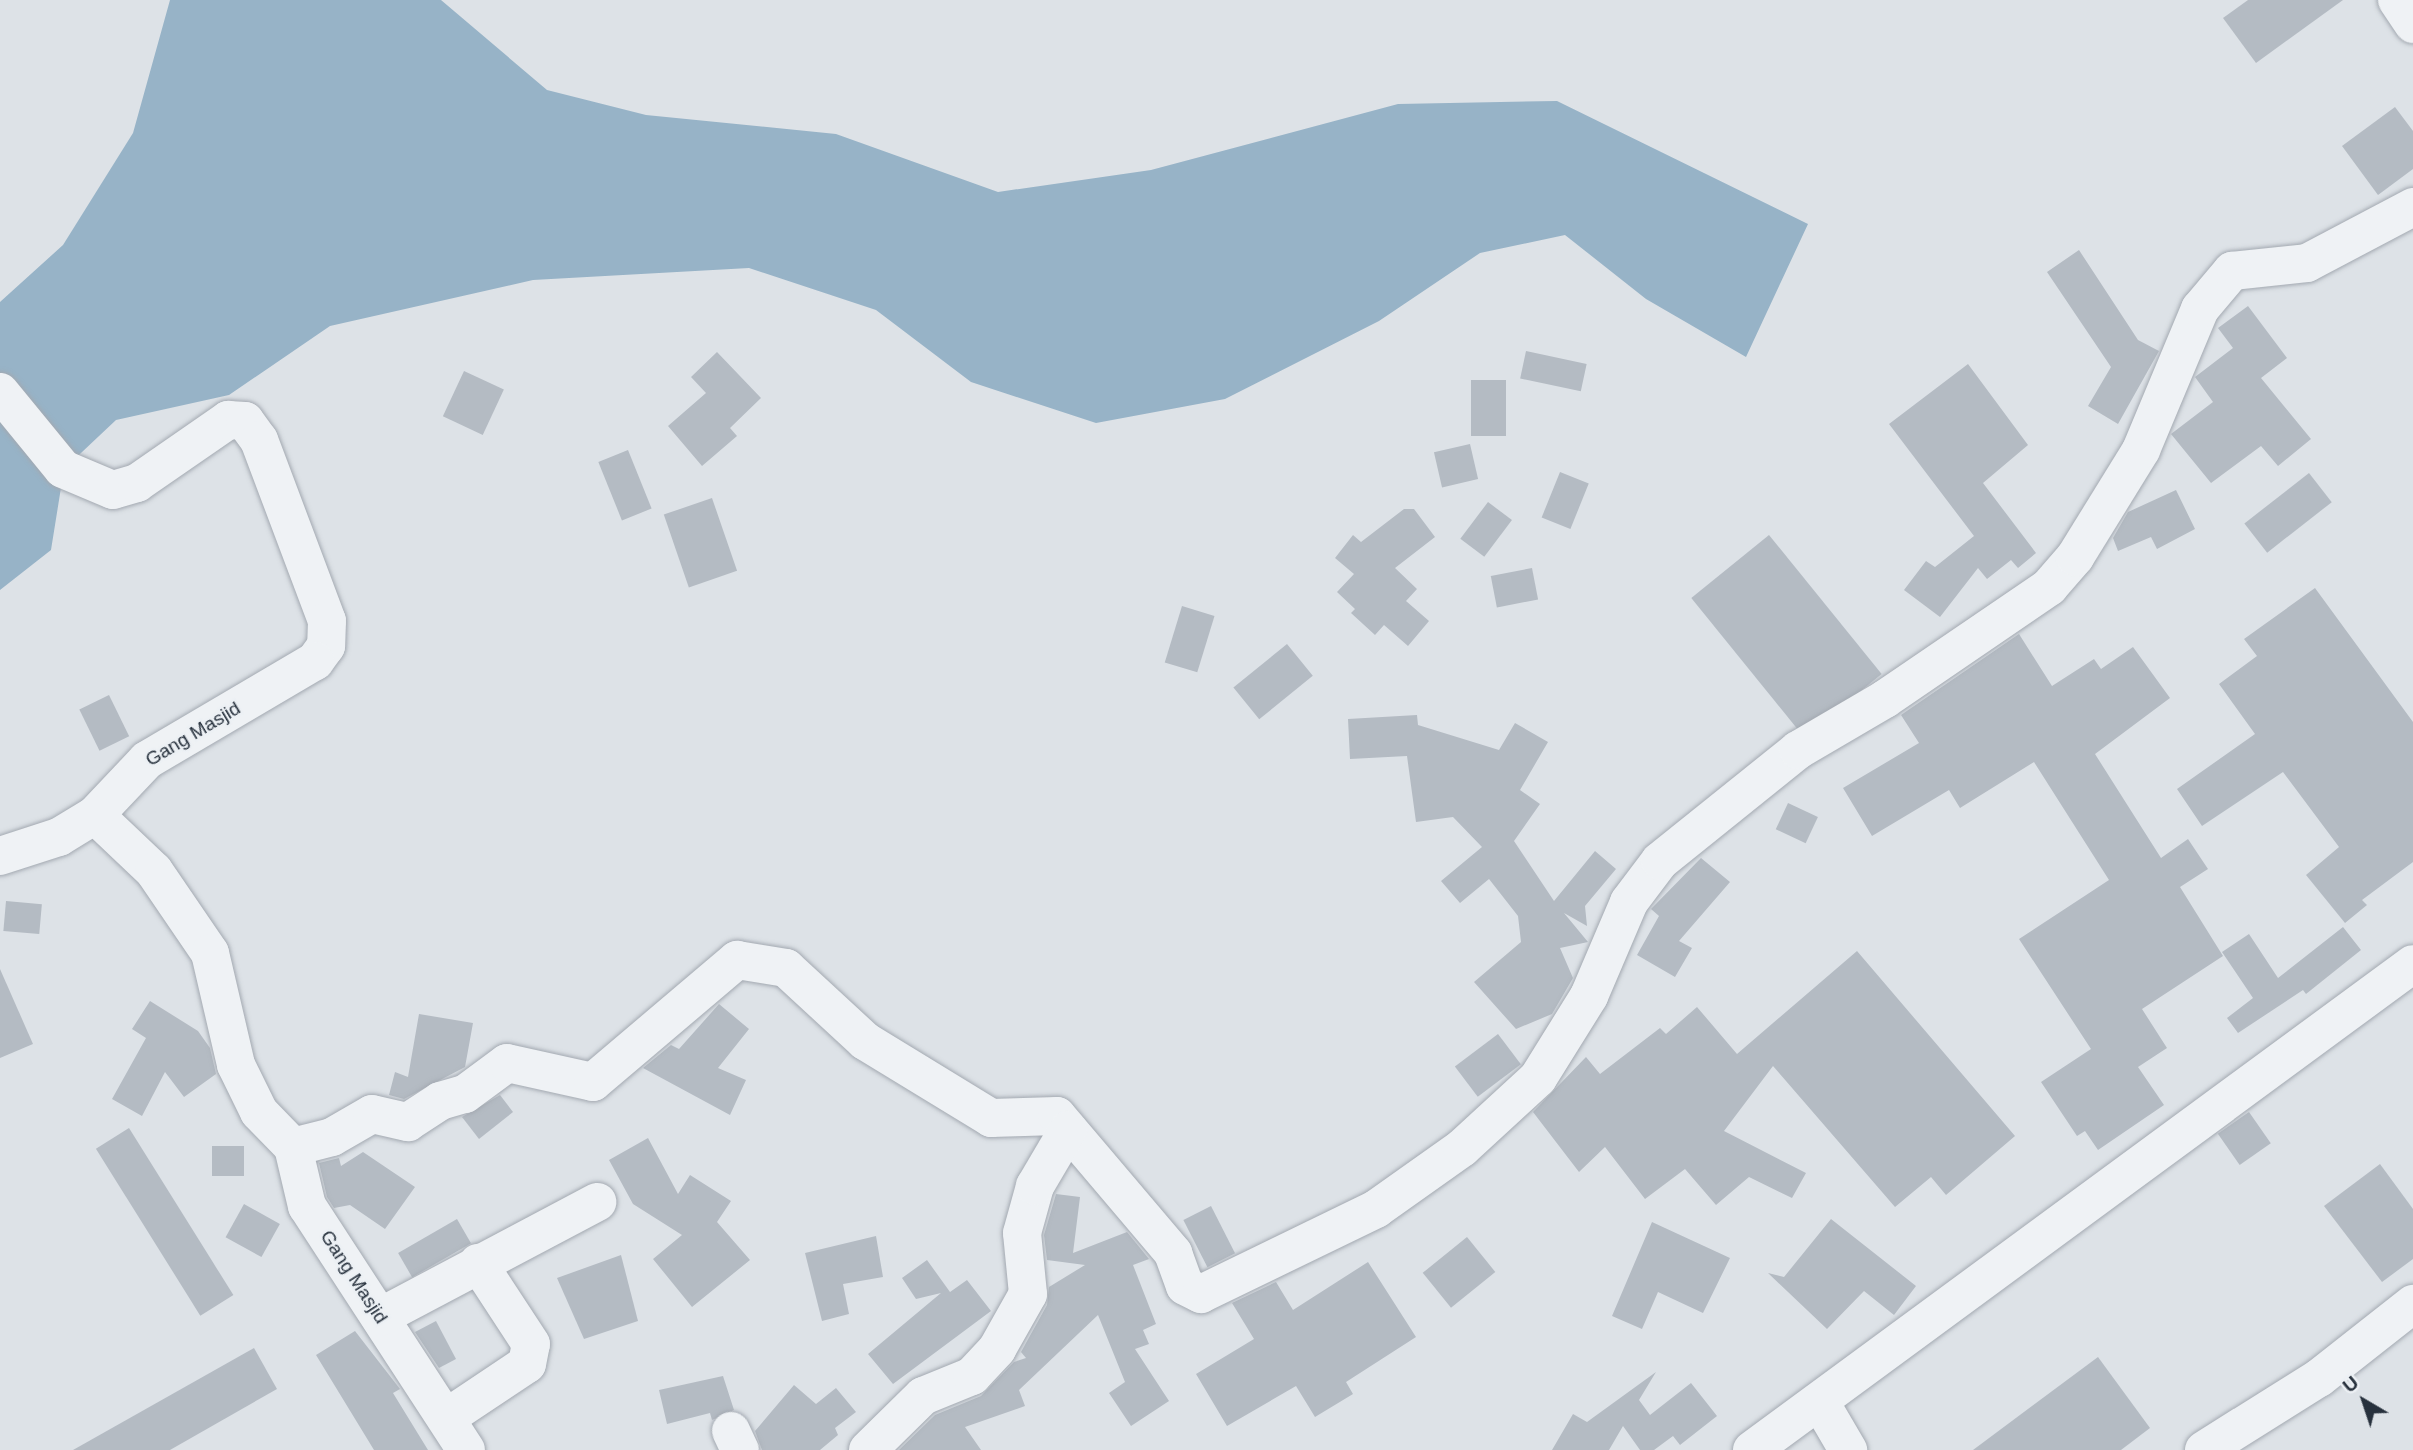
<!DOCTYPE html>
<html>
<head>
<meta charset="utf-8">
<style>
	body { margin:0 }
	#map { position:relative; width:2413px; height:1450px; overflow:hidden; background:#dde2e7; font-family:Arial,sans-serif }
	div>[style] { position:absolute }
	[style*='--x'] { left:calc(var(--x)*1px); top:calc(var(--y)*1px); width:calc(var(--w)*1px); rotate:calc(var(--a)*1deg) }
	.water>* { inset:0; background:#97b3c7 }
	.building>* { inset:0; background:#b4bbc3; transform-origin:0 0 }
	.roads { filter:drop-shadow(0 0 2px #a3a9b1) drop-shadow(0 0 2px #a3a9b1) }
	.minor>* { height:38px; margin:-19px; padding:0 19px; transform-origin:19px; border-radius:19px; background:#eff2f5 }
	span { translate:-50% -50%; white-space:nowrap; text-align:center; line-height:1.15; -webkit-text-stroke:5px #ecf0f4; paint-order:stroke }
	.street-label { font-size:19px; color:#27313d }
	.north { position:absolute; left:2329px; top:1366px; width:70px; height:70px; -webkit-text-stroke:5px #ecf0f4; paint-order:stroke; rotate:321deg; font-size:19px; font-weight:700; line-height:28px; text-align:center; color:#27313d }
	.north::after { content:''; display:block; margin:auto; width:24px; height:32px; background:#27313d; clip-path:polygon(50% 0,100% 100%,50% 72%,0 100%) }
</style>
</head>
<body>
<div id="map">
	<div class="water">
		<i style="clip-path:polygon(170px 0,441px 0,547px 90px,646px 115px,836px 134px,998px 192px,1151px 170px,1398px 104px,1557px 101px,1808px 224px,1746px 357px,1646px 299px,1565px 235px,1480px 253px,1379px 321px,1225px 399px,1096px 423px,971px 382px,876px 310px,749px 268px,533px 280px,330px 326px,229px 395px,116px 420px,64px 469px,51px 550px,0 590px,0 302px,63px 245px,133px 133px)"></i>
	</div>
	<div class="building">
		<i style="clip-path:polygon(2248px 0,2343px 0,2256px 63px,2223px 18px)"></i>
		<i style="clip-path:polygon(2395px 107px,2413px 131px,2413px 169px,2378px 195px,2342px 146px)"></i>
		<i style="clip-path:polygon(2079px 250px,2138px 340px,2159px 351px,2118px 424px,2088px 406px,2111px 367px,2047px 272px)"></i>
		<i style="clip-path:polygon(2248px 306px,2287px 358px,2261px 378px,2311px 439px,2278px 466px,2261px 446px,2211px 483px,2171px 434px,2213px 402px,2195px 377px,2233px 348px,2218px 328px)"></i>
		<i style="left:1526px;top:351px;width:62px;height:28px;rotate:12deg"></i>
		<i style="clip-path:polygon(717px 352px,761px 398px,730px 428px,737px 436px,702px 466px,668px 426px,706px 393px,691px 377px)"></i>
		<i style="clip-path:polygon(1968px 364px,2028px 445px,1983px 483px,2036px 553px,2018px 568px,2011px 560px,1987px 579px,1978px 568px,1940px 617px,1904px 590px,1926px 561px,1935px 567px,1974px 536px,1889px 424px)"></i>
		<i style="left:464px;top:371px;width:44px;height:50px;rotate:25deg"></i>
		<i style="left:1471px;top:380px;width:35px;height:56px"></i>
		<i style="left:1470px;top:444px;width:36px;height:37px;rotate:77deg"></i>
		<i style="left:628px;top:450px;width:63px;height:32px;rotate:68deg"></i>
		<i style="left:1560px;top:472px;width:31px;height:49px;rotate:22deg"></i>
		<i style="left:2309px;top:473px;width:37px;height:82px;rotate:52deg"></i>
		<i style="clip-path:polygon(2176px 490px,2195px 529px,2157px 549px,2151px 537px,2118px 551px,2113px 538px,2128px 512px)"></i>
		<i style="left:712px;top:498px;width:77px;height:51px;rotate:71deg"></i>
		<i style="left:1488px;top:502px;width:30px;height:46px;rotate:37deg"></i>
		<i style="clip-path:polygon(1404px 509px,1414px 509px,1435px 537px,1395px 568px,1417px 589px,1406px 601px,1429px 621px,1408px 646px,1384px 625px,1375px 635px,1351px 613px,1355px 609px,1337px 592px,1354px 574px,1335px 558px,1353px 535px,1361px 542px)"></i>
		<i style="left:1769px;top:535px;width:179px;height:100px;rotate:51deg"></i>
		<i style="left:1532px;top:568px;width:32px;height:42px;rotate:79deg"></i>
		<i style="clip-path:polygon(2315px 588px,2413px 722px,2413px 862px,2362px 900px,2367px 905px,2345px 923px,2306px 875px,2339px 847px,2283px 772px,2202px 826px,2177px 789px,2255px 734px,2219px 684px,2257px 656px,2244px 639px)"></i>
		<i style="left:1182px;top:606px;width:34px;height:59px;rotate:17deg"></i>
		<i style="clip-path:polygon(2019px 634px,2052px 686px,2094px 659px,2101px 669px,2133px 647px,2170px 698px,2095px 754px,2161px 858px,2188px 839px,2208px 869px,2180px 887px,2223px 956px,2142px 1009px,2167px 1048px,2138px 1067px,2164px 1105px,2098px 1150px,2085px 1131px,2077px 1136px,2041px 1082px,2091px 1049px,2019px 939px,2109px 880px,2034px 762px,1960px 808px,1949px 790px,1872px 836px,1843px 788px,1919px 743px,1901px 715px)"></i>
		<i style="left:1287px;top:644px;width:41px;height:69px;rotate:51deg"></i>
		<i style="left:109px;top:695px;width:46px;height:33px;rotate:64deg"></i>
		<i style="clip-path:polygon(1417px 715px,1418px 725px,1499px 750px,1515px 723px,1548px 742px,1520px 790px,1540px 804px,1514px 841px,1554px 901px,1595px 851px,1616px 869px,1585px 906px,1587px 926px,1564px 913px,1588px 942px,1560px 948px,1573px 978px,1552px 1014px,1516px 1029px,1474px 982px,1521px 942px,1518px 916px,1489px 879px,1460px 903px,1441px 881px,1482px 847px,1453px 817px,1416px 822px,1407px 756px,1350px 759px,1348px 719px)"></i>
		<i style="left:1788px;top:803px;width:33px;height:29px;rotate:25deg"></i>
		<i style="clip-path:polygon(1701px 858px,1730px 882px,1679px 941px,1692px 948px,1675px 977px,1637px 955px,1659px 916px,1651px 909px)"></i>
		<i style="left:6px;top:901px;width:36px;height:30px;rotate:5deg"></i>
		<i style="clip-path:polygon(2343px 927px,2361px 950px,2306px 994px,2303px 990px,2238px 1033px,2227px 1018px,2253px 998px,2222px 952px,2249px 934px,2278px 978px)"></i>
		<i style="clip-path:polygon(1857px 951px,2015px 1136px,1946px 1195px,1931px 1177px,1895px 1207px,1773px 1066px,1724px 1131px,1806px 1173px,1792px 1198px,1749px 1177px,1716px 1205px,1685px 1169px,1645px 1199px,1605px 1147px,1579px 1172px,1533px 1112px,1586px 1057px,1600px 1074px,1660px 1028px,1666px 1034px,1697px 1007px,1737px 1054px)"></i>
		<i style="clip-path:polygon(0 969px,33px 1044px,0 1058px)"></i>
		<i style="clip-path:polygon(150px 1001px,198px 1031px,210px 1048px,216px 1074px,184px 1097px,165px 1072px,142px 1116px,112px 1099px,146px 1038px,132px 1029px)"></i>
		<i style="clip-path:polygon(719px 1004px,749px 1029px,718px 1068px,746px 1080px,730px 1115px,643px 1068px,671px 1045px,679px 1049px)"></i>
		<i style="clip-path:polygon(419px 1014px,473px 1023px,465px 1067px,404px 1099px,389px 1095px,395px 1072px,408px 1077px)"></i>
		<i style="left:1498px;top:1034px;width:38px;height:54px;rotate:53deg"></i>
		<i style="clip-path:polygon(500px 1095px,513px 1112px,479px 1139px,462px 1117px)"></i>
		<i style="left:2249px;top:1112px;width:38px;height:38px;rotate:55deg"></i>
		<i style="left:129px;top:1128px;width:197px;height:39px;rotate:58deg"></i>
		<i style="clip-path:polygon(648px 1138px,678px 1194px,690px 1175px,731px 1201px,717px 1222px,750px 1260px,692px 1307px,653px 1259px,682px 1235px,633px 1204px,609px 1160px)"></i>
		<i style="left:244px;top:1146px;width:30px;height:32px;rotate:90deg"></i>
		<i style="clip-path:polygon(363px 1152px,415px 1187px,385px 1229px,350px 1205px,334px 1208px,327px 1197px,319px 1163px,339px 1158px,341px 1166px)"></i>
		<i style="clip-path:polygon(2380px 1164px,2413px 1209px,2413px 1259px,2382px 1282px,2324px 1206px)"></i>
		<i style="clip-path:polygon(1056px 1194px,1080px 1197px,1073px 1253px,1127px 1232px,1149px 1259px,1133px 1265px,1156px 1324px,1143px 1330px,1149px 1344px,1135px 1349px,1169px 1401px,1131px 1426px,1109px 1393px,1125px 1382px,1098px 1315px,1019px 1390px,1025px 1406px,965px 1427px,981px 1450px,899px 1450px,935px 1415px,981px 1396px,1014px 1362px,1026px 1358px,1021px 1352px,1047px 1305px,1049px 1287px,1085px 1265px,1047px 1260px,1044px 1235px)"></i>
		<i style="left:244px;top:1204px;width:41px;height:38px;rotate:29deg"></i>
		<i style="left:1211px;top:1206px;width:53px;height:31px;rotate:63deg"></i>
		<i style="left:457px;top:1219px;width:28px;height:68px;rotate:60deg"></i>
		<i style="clip-path:polygon(1831px 1219px,1916px 1286px,1894px 1315px,1864px 1291px,1827px 1329px,1768px 1273px,1784px 1277px)"></i>
		<i style="clip-path:polygon(1652px 1222px,1730px 1258px,1703px 1313px,1658px 1292px,1642px 1329px,1612px 1316px)"></i>
		<i style="clip-path:polygon(876px 1236px,883px 1277px,843px 1284px,849px 1314px,822px 1321px,805px 1253px)"></i>
		<i style="left:1467px;top:1237px;width:45px;height:57px;rotate:51deg"></i>
		<i style="clip-path:polygon(621px 1255px,638px 1321px,584px 1339px,557px 1278px)"></i>
		<i style="clip-path:polygon(927px 1260px,950px 1292px,967px 1280px,991px 1311px,893px 1384px,868px 1354px,941px 1293px,916px 1299px,902px 1278px)"></i>
		<i style="clip-path:polygon(1368px 1262px,1416px 1337px,1346px 1382px,1353px 1394px,1315px 1417px,1296px 1386px,1227px 1426px,1196px 1374px,1254px 1339px,1232px 1303px,1276px 1282px,1293px 1310px)"></i>
		<i style="clip-path:polygon(436px 1321px,456px 1359px,439px 1368px,415px 1332px)"></i>
		<i style="clip-path:polygon(355px 1331px,400px 1389px,393px 1393px,428px 1450px,374px 1450px,316px 1355px)"></i>
		<i style="clip-path:polygon(254px 1348px,277px 1389px,170px 1450px,73px 1450px)"></i>
		<i style="clip-path:polygon(2098px 1357px,2150px 1428px,2121px 1450px,1973px 1450px)"></i>
		<i style="clip-path:polygon(1656px 1372px,1639px 1400px,1650px 1415px,1691px 1383px,1717px 1416px,1680px 1445px,1673px 1436px,1654px 1450px,1640px 1450px,1623px 1426px,1609px 1450px,1552px 1450px,1573px 1414px,1587px 1422px)"></i>
		<i style="clip-path:polygon(723px 1376px,734px 1410px,712px 1420px,710px 1413px,667px 1424px,659px 1390px)"></i>
		<i style="clip-path:polygon(794px 1385px,816px 1404px,836px 1388px,856px 1412px,835px 1428px,838px 1435px,820px 1450px,762px 1450px,755px 1431px)"></i>
	</div>
	<div class="roads">
		<div class="minor">
			<i style="--x:2397;--y:0;--w:29;--a:56"></i>
			<i style="--x:0;--y:392;--w:99;--a:50.7"></i>
			<i style="--x:63;--y:469;--w:54;--a:22.8"></i>
			<i style="--x:113;--y:490;--w:25;--a:-16"></i>
			<i style="--x:137;--y:483;--w:111;--a:-34.7"></i>
			<i style="--x:228;--y:420;--w:17;--a:3"></i>
			<i style="--x:245;--y:421;--w:24;--a:54"></i>
			<i style="--x:259;--y:440;--w:193;--a:69.4"></i>
			<i style="--x:327;--y:621;--w:25;--a:92"></i>
			<i style="--x:326;--y:646;--w:19;--a:126"></i>
			<i style="--x:315;--y:661;--w:195;--a:149.5"></i>
			<i style="--x:147;--y:760;--w:76;--a:133.4"></i>
			<i style="--x:95;--y:815;--w:81;--a:43.5"></i>
			<i style="--x:154;--y:871;--w:99;--a:55.7"></i>
			<i style="--x:210;--y:953;--w:115;--a:76.9"></i>
			<i style="--x:236;--y:1065;--w:52;--a:63.9"></i>
			<i style="--x:259;--y:1112;--w:49;--a:45.8"></i>
			<i style="--x:293;--y:1147;--w:61;--a:76.7"></i>
			<i style="--x:307;--y:1206;--w:291;--a:56.9"></i>
			<i style="--x:0;--y:856;--w:62;--a:-17.9"></i>
			<i style="--x:59;--y:837;--w:42;--a:-31.4"></i>
			<i style="--x:293;--y:1147;--w:40;--a:-14.4"></i>
			<i style="--x:332;--y:1137;--w:46;--a:-29.9"></i>
			<i style="--x:372;--y:1114;--w:37;--a:13"></i>
			<i style="--x:408;--y:1122;--w:38;--a:-33"></i>
			<i style="--x:440;--y:1101;--w:26;--a:-16"></i>
			<i style="--x:465;--y:1094;--w:52;--a:-36.4"></i>
			<i style="--x:507;--y:1063;--w:88;--a:12.5"></i>
			<i style="--x:593;--y:1082;--w:189;--a:-40.3"></i>
			<i style="--x:737;--y:960;--w:50;--a:9.3"></i>
			<i style="--x:786;--y:968;--w:108;--a:42.7"></i>
			<i style="--x:865;--y:1041;--w:148;--a:31.4"></i>
			<i style="--x:991;--y:1118;--w:66;--a:-1.7"></i>
			<i style="--x:1057;--y:1116;--w:180;--a:49.7"></i>
			<i style="--x:1173;--y:1253;--w:35;--a:70"></i>
			<i style="--x:1185;--y:1286;--w:18;--a:27"></i>
			<i style="--x:1201;--y:1294;--w:195;--a:-25.9"></i>
			<i style="--x:1376;--y:1209;--w:105;--a:-35.3"></i>
			<i style="--x:1462;--y:1148;--w:103;--a:-42.6"></i>
			<i style="--x:1538;--y:1078;--w:97;--a:-58.1"></i>
			<i style="--x:1589;--y:996;--w:102;--a:-66.9"></i>
			<i style="--x:1629;--y:902;--w:51;--a:-52.9"></i>
			<i style="--x:1660;--y:861;--w:177;--a:-38.8"></i>
			<i style="--x:1798;--y:750;--w:101;--a:-30.4"></i>
			<i style="--x:1885;--y:699;--w:199;--a:-34.3"></i>
			<i style="--x:2049;--y:587;--w:40;--a:-49"></i>
			<i style="--x:2075;--y:557;--w:126;--a:-58.3"></i>
			<i style="--x:2141;--y:450;--w:153;--a:-67.3"></i>
			<i style="--x:2200;--y:309;--w:50;--a:-49.9"></i>
			<i style="--x:2232;--y:271;--w:75;--a:-6.1"></i>
			<i style="--x:2307;--y:263;--w:120;--a:-27.8"></i>
			<i style="--x:380;--y:1317;--w:246;--a:-27.9"></i>
			<i style="--x:1820;--y:1402;--w:56;--a:59.7"></i>
			<i style="--x:446;--y:1418;--w:97;--a:-33.7"></i>
			<i style="--x:527;--y:1364;--w:20;--a:-79"></i>
			<i style="--x:531;--y:1344;--w:97;--a:-123.2"></i>
			<i style="--x:731;--y:1431;--w:21;--a:65"></i>
			<i style="--x:868;--y:1450;--w:77;--a:-44.5"></i>
			<i style="--x:923;--y:1396;--w:53;--a:-22.2"></i>
			<i style="--x:972;--y:1376;--w:37;--a:-47"></i>
			<i style="--x:997;--y:1349;--w:63;--a:-60.6"></i>
			<i style="--x:1028;--y:1294;--w:61;--a:-95.6"></i>
			<i style="--x:1022;--y:1233;--w:49;--a:-74.5"></i>
			<i style="--x:1035;--y:1186;--w:65;--a:-59.5"></i>
			<i style="--x:1752;--y:1450;--w:820;--a:-36.33"></i>
			<i style="--x:2204;--y:1450;--w:136;--a:-32.1"></i>
			<i style="--x:2319;--y:1378;--w:120;--a:-38.2"></i>
		</div>
	</div>
	<div class="street-label">
		<span style="left:193px;top:734px;rotate:-31deg">Gang Masjid</span>
		<span style="left:354px;top:1277px;rotate:57deg">Gang Masjid</span>
	</div>
	<div class="north">U</div>
</div>
</body>
</html>
